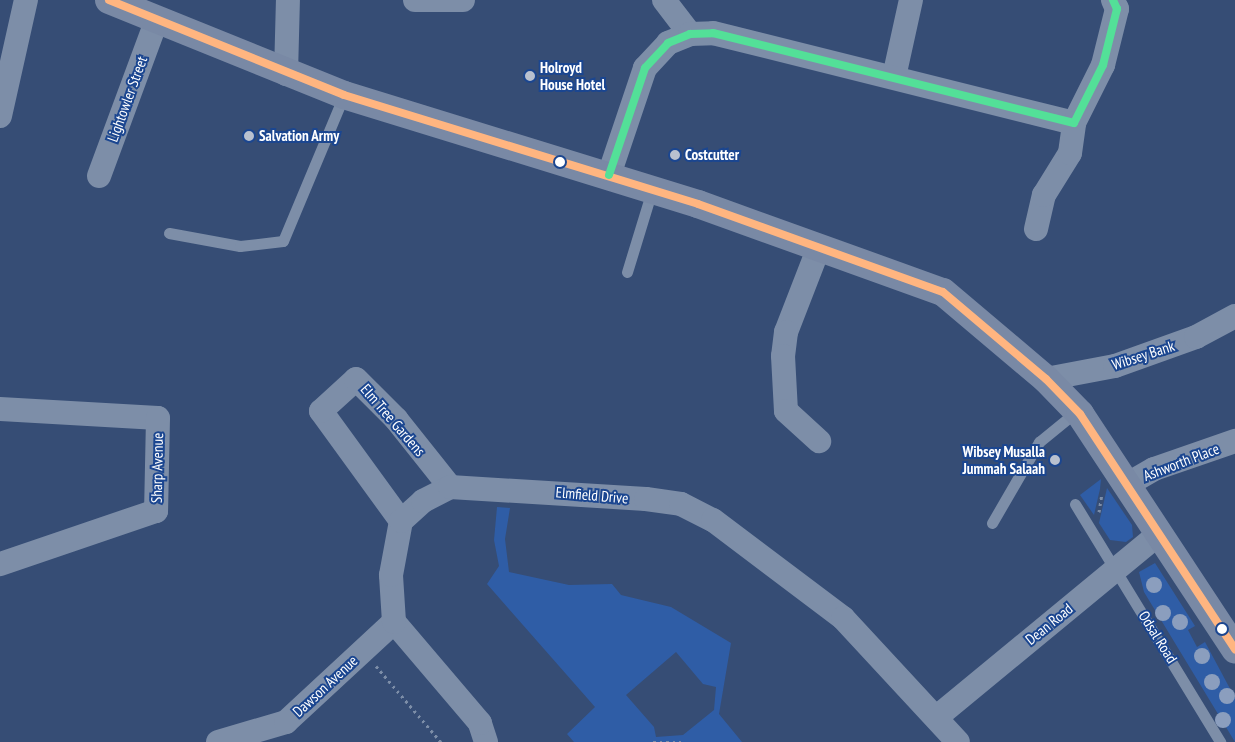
<!DOCTYPE html>
<html>
<head>
<meta charset="utf-8">
<style>
	body { margin:0 }
	#map { position:relative; width:1235px; height:742px; overflow:hidden; background:#364d75; font-family:"PT Sans Narrow",sans-serif }
	div>[style] { position:absolute }
	[style*='--x'] { left:calc(var(--x)*1px); top:calc(var(--y)*1px); width:calc(var(--w)*1px); rotate:calc(var(--a)*1deg) }
	.green>* { inset:0; background:#2f5da6 }
	.path>* { height:3px; margin-top:-1.5px; transform-origin:0; background:repeating-linear-gradient(90deg,#7d8ea8 0 2.5px,transparent 0 6.5px) }
	.lane>* { height:11px; margin:-5.5px; padding:0 5.5px; transform-origin:5.5px; border-radius:5.5px; background:#7d8ea8 }
	.street>* { height:24px; margin:-12px; padding:0 12px; transform-origin:12px; border-radius:12px; background:#7d8ea8 }
	.secondary>* { height:28px; margin:-14px; padding:0 14px; transform-origin:14px; border-radius:14px; background:#7989a5 }
	.bus-1>* { height:8px; margin:-4px; padding:0 4px; transform-origin:4px; border-radius:4px; background:#ffb580 }
	.bus-2>* { height:8px; margin:-4px; padding:0 4px; transform-origin:4px; border-radius:4px; background:#53e098 }
	.trees>* { width:16px; height:16px; margin:-8px; border-radius:50%; background:#8b9ebe }
	.dots>* { width:14px; height:14px; translate:-50% -50%; box-sizing:border-box; border:2px solid #1b4690; border-radius:50% }
	span { translate:-50% -50%; white-space:nowrap; text-align:center; line-height:1.15; -webkit-text-stroke:4px #1b4690; paint-order:stroke }
	.poi-label { font-size:15px; color:#fff; font-weight:700 }
	.left { translate:0 -50%; text-align:left }
	.right { translate:-100% -50%; text-align:right }
	.street-label { font-size:15px; color:#fff }
</style>
</head>
<body>
<div id="map">
	<div class="green">
		<i style="clip-path:polygon(1101px 479px,1100px 489px,1094px 515px,1080px 495px)"></i>
		<i style="clip-path:polygon(1107px 488px,1132px 525px,1133px 537px,1126px 542px,1110px 540px,1099px 523px)"></i>
		<i style="clip-path:polygon(evenodd,497px 507px,510px 508px,505px 539px,509px 572px,569px 585px,612px 584px,621px 595px,671px 607px,731px 643px,719px 714px,742px 742px,574px 742px,567px 734px,595px 707px,487px 584px,499px 566px,494px 540px,497px 507px,676px 652px,703px 684px,716px 687px,714px 710px,683px 735px,656px 737px,654px 727px,626px 695px,676px 652px)"></i>
		<i style="clip-path:polygon(1155px 563px,1195px 626px,1188px 630px,1197px 647px,1205px 642px,1235px 698px,1235px 742px,1144px 592px,1139px 572px)"></i>
	</div>
	<div class="path">
		<i style="--x:1099;--y:512;--w:18;--a:-81"></i>
		<i style="--x:376;--y:666;--w:100;--a:49.5"></i>
		<i style="--x:653;--y:742;--w:32;--a:0"></i>
	</div>
	<div class="lane">
		<i style="--x:169;--y:233;--w:72;--a:10.4"></i>
		<i style="--x:240;--y:246;--w:43;--a:-6.6"></i>
		<i style="--x:283;--y:241;--w:158;--a:-67.3"></i>
		<i style="--x:627;--y:272;--w:86;--a:-73"></i>
		<i style="--x:1075;--y:504;--w:279;--a:58.6"></i>
		<i style="--x:992;--y:523;--w:94;--a:-59.9"></i>
		<i style="--x:1039;--y:442;--w:49;--a:-39.2"></i>
	</div>
	<div class="street">
		<i style="--x:415;--y:0;--w:48;--a:0"></i>
		<i style="--x:664;--y:0;--w:43;--a:52.6"></i>
		<i style="--x:286;--y:74;--w:74;--a:-88.5"></i>
		<i style="--x:894;--y:77;--w:79;--a:-77.6"></i>
		<i style="--x:0;--y:116;--w:119;--a:-77.4"></i>
		<i style="--x:609;--y:175;--w:113;--a:-71.4"></i>
		<i style="--x:645;--y:68;--w:34;--a:-47"></i>
		<i style="--x:668;--y:43;--w:24;--a:-22"></i>
		<i style="--x:690;--y:34;--w:23;--a:-2"></i>
		<i style="--x:713;--y:33;--w:372;--a:14"></i>
		<i style="--x:1074;--y:123;--w:65;--a:-63.4"></i>
		<i style="--x:1103;--y:65;--w:58;--a:-76"></i>
		<i style="--x:1117;--y:9;--w:10;--a:-114"></i>
		<i style="--x:99;--y:176;--w:164;--a:-69.7"></i>
		<i style="--x:1036;--y:229;--w:35;--a:-77"></i>
		<i style="--x:1044;--y:195;--w:49;--a:-58.2"></i>
		<i style="--x:1070;--y:153;--w:30;--a:-82"></i>
		<i style="--x:819;--y:247;--w:91;--a:111.2"></i>
		<i style="--x:786;--y:332;--w:24;--a:97"></i>
		<i style="--x:783;--y:356;--w:55;--a:86.9"></i>
		<i style="--x:786;--y:411;--w:45;--a:42.3"></i>
		<i style="--x:1046;--y:379;--w:70;--a:-10.7"></i>
		<i style="--x:1115;--y:366;--w:86;--a:-19.7"></i>
		<i style="--x:1196;--y:337;--w:44;--a:-28.3"></i>
		<i style="--x:0;--y:409;--w:158;--a:3.3"></i>
		<i style="--x:158;--y:418;--w:93;--a:91.2"></i>
		<i style="--x:156;--y:511;--w:165;--a:161.2"></i>
		<i style="--x:1128;--y:484;--w:30;--a:-30"></i>
		<i style="--x:1154;--y:469;--w:86;--a:-19.1"></i>
		<i style="--x:401;--y:521;--w:136;--a:-126"></i>
		<i style="--x:321;--y:411;--w:47;--a:-42.4"></i>
		<i style="--x:356;--y:379;--w:57;--a:45"></i>
		<i style="--x:396;--y:419;--w:87;--a:51.5"></i>
		<i style="--x:938;--y:716;--w:288;--a:-39.5"></i>
		<i style="--x:218;--y:742;--w:71;--a:-16.4"></i>
		<i style="--x:286;--y:722;--w:147;--a:-42.8"></i>
		<i style="--x:486;--y:742;--w:20;--a:-108"></i>
		<i style="--x:480;--y:723;--w:133;--a:-130.4"></i>
		<i style="--x:394;--y:622;--w:47;--a:-93.7"></i>
		<i style="--x:391;--y:575;--w:55;--a:-79.5"></i>
		<i style="--x:401;--y:521;--w:30;--a:-42"></i>
		<i style="--x:423;--y:501;--w:30;--a:-27"></i>
		<i style="--x:450;--y:487;--w:196;--a:3.5"></i>
		<i style="--x:646;--y:499;--w:35;--a:8"></i>
		<i style="--x:681;--y:504;--w:36;--a:27"></i>
		<i style="--x:713;--y:520;--w:163;--a:37"></i>
		<i style="--x:843;--y:618;--w:169;--a:47.2"></i>
	</div>
	<div class="secondary">
		<i style="--x:109;--y:0;--w:253;--a:22"></i>
		<i style="--x:344;--y:95;--w:370;--a:17.1"></i>
		<i style="--x:698;--y:204;--w:260;--a:19.8"></i>
		<i style="--x:943;--y:292;--w:135;--a:40.2"></i>
		<i style="--x:1046;--y:379;--w:49;--a:45.8"></i>
		<i style="--x:1080;--y:414;--w:282;--a:56.6"></i>
	</div>
	<div class="bus-1">
		<i style="--x:109;--y:0;--w:253;--a:22"></i>
		<i style="--x:344;--y:95;--w:370;--a:17.1"></i>
		<i style="--x:698;--y:204;--w:260;--a:19.8"></i>
		<i style="--x:943;--y:292;--w:135;--a:40.2"></i>
		<i style="--x:1046;--y:379;--w:49;--a:45.8"></i>
		<i style="--x:1080;--y:414;--w:282;--a:56.6"></i>
	</div>
	<div class="bus-2">
		<i style="--x:609;--y:175;--w:113;--a:-71.4"></i>
		<i style="--x:645;--y:68;--w:34;--a:-47"></i>
		<i style="--x:668;--y:43;--w:24;--a:-22"></i>
		<i style="--x:690;--y:34;--w:23;--a:-2"></i>
		<i style="--x:713;--y:33;--w:372;--a:14"></i>
		<i style="--x:1074;--y:123;--w:65;--a:-63.4"></i>
		<i style="--x:1103;--y:65;--w:58;--a:-76"></i>
		<i style="--x:1117;--y:9;--w:10;--a:-114"></i>
	</div>
	<div class="trees">
		<i style="left:1154px;top:585px"></i>
		<i style="left:1163px;top:613px"></i>
		<i style="left:1180px;top:622px"></i>
		<i style="left:1202px;top:656px"></i>
		<i style="left:1212px;top:682px"></i>
		<i style="left:1227px;top:696px"></i>
		<i style="left:1223px;top:720px"></i>
	</div>
	<div class="dots">
		<i style="left:530px;top:76px;background:#b9c1cf"></i>
		<i style="left:249px;top:136px;background:#b9c1cf"></i>
		<i style="left:675px;top:155px;background:#b9c1cf"></i>
		<i style="left:560px;top:162px;background:#fff"></i>
		<i style="left:1055px;top:460px;background:#b9c1cf"></i>
		<i style="left:1222px;top:629px;background:#fff"></i>
	</div>
	<div class="poi-label">
		<span class="left" style="left:540px;top:76px">Holroyd<br>House Hotel</span>
		<span class="left" style="left:259px;top:136px">Salvation Army</span>
		<span class="left" style="left:685px;top:155px">Costcutter</span>
		<span class="right" style="left:1045px;top:460px">Wibsey Musalla<br>Jummah Salaah</span>
	</div>
	<div class="street-label">
		<span style="left:127px;top:99px;rotate:-70deg">Lightowler Street</span>
		<span style="left:1143px;top:355px;rotate:-18deg">Wibsey Bank</span>
		<span style="left:393px;top:420px;rotate:49deg">Elm Tree Gardens</span>
		<span style="left:1181px;top:462px;rotate:-21deg">Ashworth Place</span>
		<span style="left:157px;top:468px;rotate:-89deg">Sharp Avenue</span>
		<span style="left:592px;top:495px;rotate:5deg">Elmfield Drive</span>
		<span style="left:1049px;top:624px;rotate:-39deg">Dean Road</span>
		<span style="left:1158px;top:637px;rotate:58deg">Odsal Road</span>
		<span style="left:325px;top:686px;rotate:-43deg">Dawson Avenue</span>
	</div>
</div>
</body>
</html>
